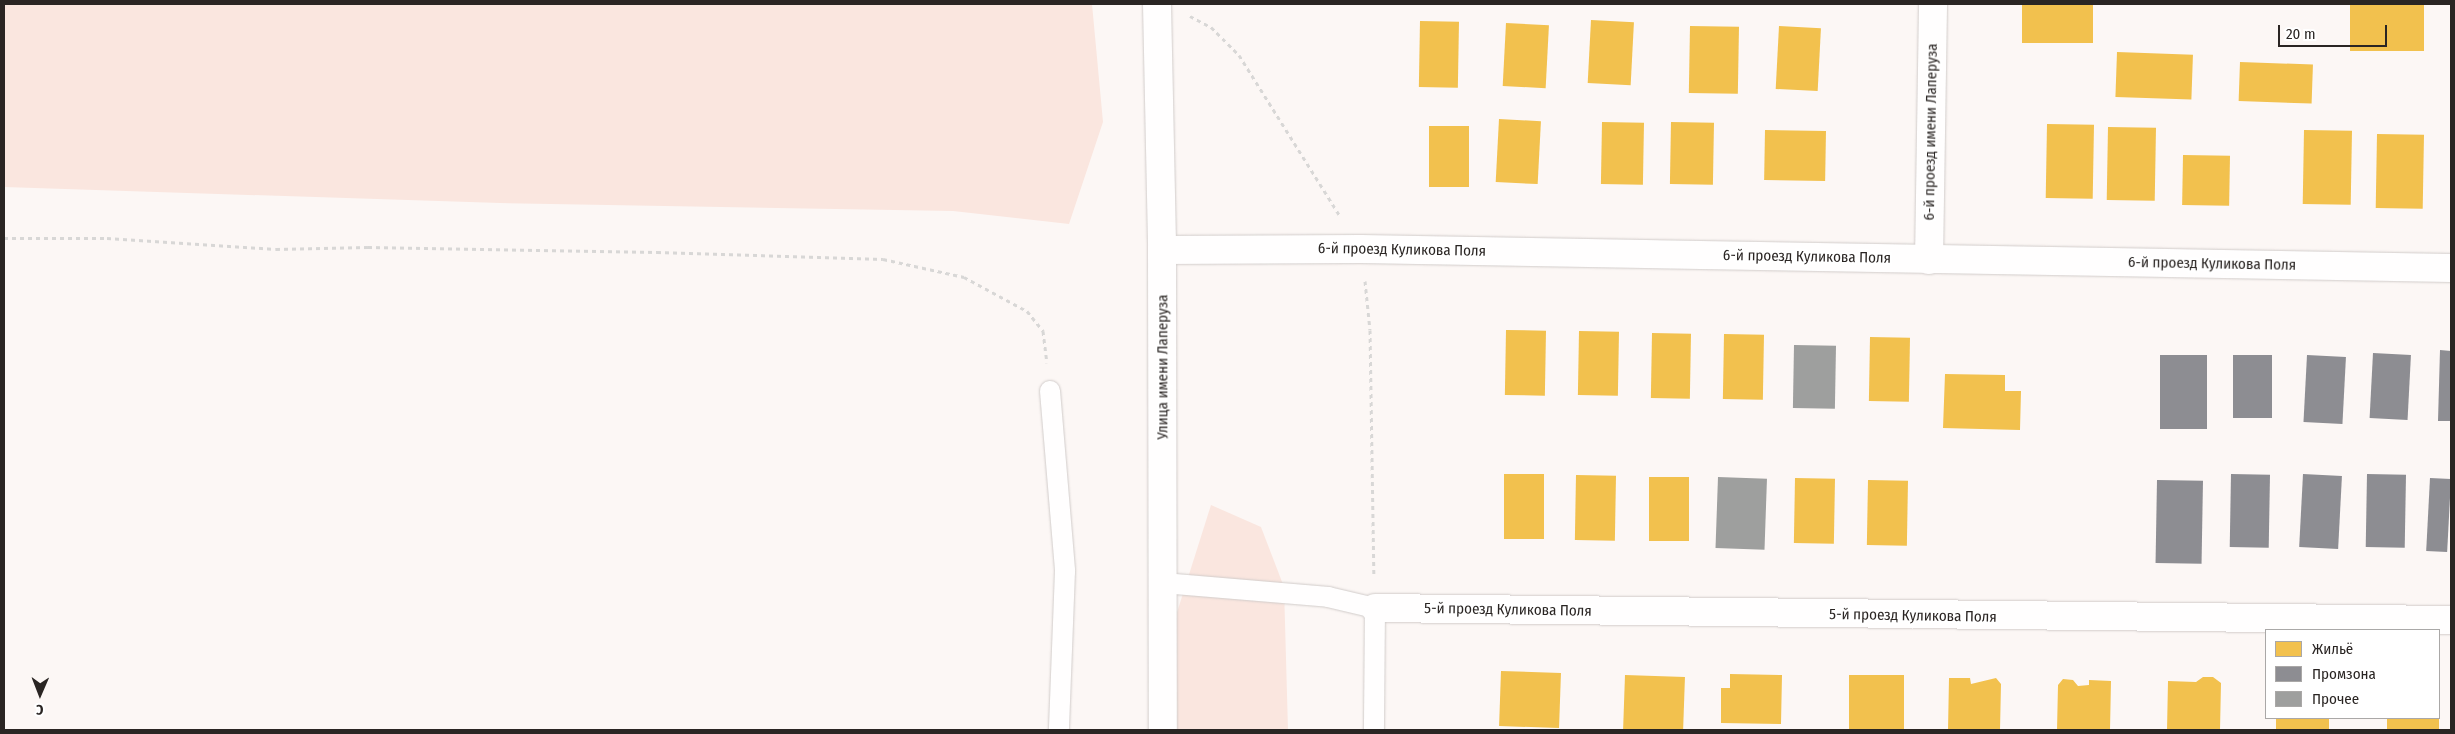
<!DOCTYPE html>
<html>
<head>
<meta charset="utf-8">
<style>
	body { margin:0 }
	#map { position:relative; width:2455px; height:734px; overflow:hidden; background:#fcf7f5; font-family:"Fira Sans Condensed",sans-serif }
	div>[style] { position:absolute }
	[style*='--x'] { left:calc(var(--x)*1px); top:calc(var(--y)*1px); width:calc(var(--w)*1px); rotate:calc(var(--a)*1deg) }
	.green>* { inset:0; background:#fae6df }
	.homes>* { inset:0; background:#f2c14e; transform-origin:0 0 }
	.industry>* { inset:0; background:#8d8d92; transform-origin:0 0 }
	.building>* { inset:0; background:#9e9f9e; transform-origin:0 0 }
	.path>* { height:3px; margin-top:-1.5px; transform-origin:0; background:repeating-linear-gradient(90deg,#d8d7d6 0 4px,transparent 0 8px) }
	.roads { filter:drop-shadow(0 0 1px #d1ccca) drop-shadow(0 0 1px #d1ccca) }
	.service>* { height:20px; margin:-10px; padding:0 10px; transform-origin:10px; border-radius:10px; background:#fffefe }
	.minor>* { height:28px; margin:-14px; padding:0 14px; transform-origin:14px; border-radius:14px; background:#fffefe }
	.tertiary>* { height:28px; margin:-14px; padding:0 14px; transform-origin:14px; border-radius:14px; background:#fffefe }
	span { translate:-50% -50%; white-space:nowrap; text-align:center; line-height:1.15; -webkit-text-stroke:5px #fff; paint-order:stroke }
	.street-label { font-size:15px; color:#2a2523 }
	.frame { position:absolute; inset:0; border:5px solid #2a2523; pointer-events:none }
	.legend { position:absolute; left:2265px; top:629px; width:175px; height:90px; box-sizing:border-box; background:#fff; border:1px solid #aaa8a7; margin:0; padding:6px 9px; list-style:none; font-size:15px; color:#2a2523 }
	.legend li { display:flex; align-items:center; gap:10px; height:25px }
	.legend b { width:25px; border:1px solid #aaa8a7 }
	.north { position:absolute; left:15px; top:669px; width:50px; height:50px; -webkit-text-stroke:4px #fff; paint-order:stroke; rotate:181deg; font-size:14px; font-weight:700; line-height:20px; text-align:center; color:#2a2523 }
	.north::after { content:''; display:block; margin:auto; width:18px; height:22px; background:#2a2523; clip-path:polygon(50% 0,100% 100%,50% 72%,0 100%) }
	.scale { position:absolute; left:2278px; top:25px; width:109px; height:22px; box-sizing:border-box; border:2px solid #2a2523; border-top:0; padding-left:6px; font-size:15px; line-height:18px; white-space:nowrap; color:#2a2523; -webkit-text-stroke:4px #fff; paint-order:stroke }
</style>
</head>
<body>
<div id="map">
	<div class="green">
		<i style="clip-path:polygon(4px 4px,1092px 4px,1103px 122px,1069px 224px,953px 211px,500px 203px,4px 187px)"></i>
		<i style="clip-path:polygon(1211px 505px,1261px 527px,1284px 587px,1288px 730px,1169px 730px,1167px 644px)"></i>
	</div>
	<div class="homes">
		<i style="left:2022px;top:4px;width:71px;height:39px"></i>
		<i style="left:2350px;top:4px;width:74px;height:47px"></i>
		<i style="left:1591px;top:20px;width:43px;height:63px;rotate:3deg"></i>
		<i style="left:1420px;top:21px;width:39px;height:66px;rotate:1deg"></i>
		<i style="left:1506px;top:23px;width:43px;height:63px;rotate:3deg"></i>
		<i style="left:1690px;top:26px;width:49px;height:67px;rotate:1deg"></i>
		<i style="left:1779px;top:26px;width:42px;height:63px;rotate:3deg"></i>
		<i style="left:2117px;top:52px;width:76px;height:45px;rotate:2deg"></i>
		<i style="left:2240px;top:62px;width:73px;height:39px;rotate:2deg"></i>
		<i style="left:1499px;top:119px;width:42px;height:63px;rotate:3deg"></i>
		<i style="left:1602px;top:122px;width:42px;height:62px;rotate:1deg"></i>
		<i style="left:1671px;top:122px;width:43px;height:62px;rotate:1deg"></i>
		<i style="left:2047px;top:124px;width:47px;height:74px;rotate:1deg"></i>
		<i style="left:1429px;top:126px;width:40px;height:61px"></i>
		<i style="left:2108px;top:127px;width:48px;height:73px;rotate:1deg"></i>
		<i style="left:1765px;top:130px;width:61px;height:50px;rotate:1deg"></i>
		<i style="left:2304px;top:130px;width:48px;height:74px;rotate:1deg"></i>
		<i style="left:2377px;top:134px;width:47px;height:74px;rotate:1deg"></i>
		<i style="left:2183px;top:155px;width:47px;height:50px;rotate:1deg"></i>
		<i style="left:1506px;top:330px;width:40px;height:65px;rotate:1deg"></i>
		<i style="left:1579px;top:331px;width:40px;height:64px;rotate:1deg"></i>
		<i style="left:1652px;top:333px;width:39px;height:65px;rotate:1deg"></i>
		<i style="left:1724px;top:334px;width:40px;height:65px;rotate:1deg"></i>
		<i style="left:1870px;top:337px;width:40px;height:64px;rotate:1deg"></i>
		<i style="clip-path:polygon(1945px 374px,2005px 375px,2005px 391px,2021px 391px,2020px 430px,1943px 428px)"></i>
		<i style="left:1504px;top:474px;width:40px;height:65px"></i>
		<i style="left:1576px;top:475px;width:40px;height:65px;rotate:1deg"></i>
		<i style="left:1649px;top:477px;width:40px;height:64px"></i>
		<i style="left:1795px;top:478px;width:40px;height:65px;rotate:1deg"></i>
		<i style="left:1868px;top:480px;width:40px;height:65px;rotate:1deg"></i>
		<i style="left:1501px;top:671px;width:60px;height:55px;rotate:2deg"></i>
		<i style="clip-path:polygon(1730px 674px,1782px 675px,1781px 724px,1721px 723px,1721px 688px,1730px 688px)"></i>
		<i style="left:1625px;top:675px;width:60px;height:55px;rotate:2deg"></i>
		<i style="left:1849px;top:675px;width:55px;height:55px"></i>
		<i style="clip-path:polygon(2203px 677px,2213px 677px,2221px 683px,2220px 730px,2167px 730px,2168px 681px,2196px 682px)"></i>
		<i style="clip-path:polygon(1949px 678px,1970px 678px,1971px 684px,1996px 678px,2001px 684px,2000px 730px,1948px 730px)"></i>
		<i style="clip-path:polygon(2063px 679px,2073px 680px,2078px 686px,2089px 685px,2089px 680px,2111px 681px,2110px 730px,2057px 730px,2058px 685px)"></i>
		<i style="left:2276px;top:718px;width:53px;height:12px"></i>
		<i style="left:2387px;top:718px;width:52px;height:12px"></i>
	</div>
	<div class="industry">
		<i style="clip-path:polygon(2440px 350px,2451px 351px,2451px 421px,2438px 421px)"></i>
		<i style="left:2373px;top:353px;width:38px;height:65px;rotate:3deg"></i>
		<i style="left:2160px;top:355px;width:47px;height:74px"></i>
		<i style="left:2233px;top:355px;width:39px;height:63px"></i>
		<i style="left:2307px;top:355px;width:39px;height:67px;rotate:3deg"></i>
		<i style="left:2231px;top:474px;width:39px;height:73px;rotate:1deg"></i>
		<i style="left:2303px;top:474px;width:39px;height:73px;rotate:3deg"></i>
		<i style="left:2367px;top:474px;width:39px;height:73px;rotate:1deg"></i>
		<i style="left:2430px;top:478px;width:21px;height:73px;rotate:3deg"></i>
		<i style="left:2157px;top:480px;width:46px;height:83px;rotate:1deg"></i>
	</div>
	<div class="building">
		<i style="left:1794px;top:345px;width:42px;height:63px;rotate:1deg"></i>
		<i style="left:1718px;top:477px;width:49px;height:71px;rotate:2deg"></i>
	</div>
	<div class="path">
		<i style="--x:1190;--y:16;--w:24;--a:28"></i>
		<i style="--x:1211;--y:27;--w:40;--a:45"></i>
		<i style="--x:1239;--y:55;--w:190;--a:57.9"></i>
		<i style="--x:4;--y:238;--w:103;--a:0"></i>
		<i style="--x:107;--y:238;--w:169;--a:3.7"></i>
		<i style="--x:276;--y:249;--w:92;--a:-1.2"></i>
		<i style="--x:368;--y:247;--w:289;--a:1"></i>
		<i style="--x:657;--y:252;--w:226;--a:1.8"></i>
		<i style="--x:883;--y:259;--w:83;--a:12.5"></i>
		<i style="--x:964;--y:277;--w:72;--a:28.4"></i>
		<i style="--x:1027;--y:311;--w:26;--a:51"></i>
		<i style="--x:1043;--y:331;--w:32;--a:83"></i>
		<i style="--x:1365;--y:281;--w:49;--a:84.2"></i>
		<i style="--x:1370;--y:330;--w:245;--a:89.1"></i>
	</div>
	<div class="roads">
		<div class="service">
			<i style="--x:1050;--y:391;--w:181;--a:85.2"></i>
			<i style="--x:1065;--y:571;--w:159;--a:92.2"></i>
			<i style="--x:1163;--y:583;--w:166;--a:4.8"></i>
			<i style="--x:1328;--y:597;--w:48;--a:13.2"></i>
			<i style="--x:1375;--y:608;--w:122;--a:90.5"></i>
		</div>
		<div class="minor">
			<i style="--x:1162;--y:250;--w:199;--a:-0.3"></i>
			<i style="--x:1361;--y:249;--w:1090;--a:1"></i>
			<i style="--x:1929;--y:260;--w:256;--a:-89.1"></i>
			<i style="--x:1375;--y:608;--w:1076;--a:0.64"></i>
		</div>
		<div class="tertiary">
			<i style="--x:1157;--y:4;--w:246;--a:88.8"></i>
			<i style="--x:1162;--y:250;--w:480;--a:89.9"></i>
		</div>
	</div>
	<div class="street-label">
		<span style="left:1931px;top:132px;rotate:-89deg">6-й проезд имени Лаперуза</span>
		<span style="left:1402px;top:250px;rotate:1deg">6-й проезд Куликова Поля</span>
		<span style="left:1807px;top:257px;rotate:1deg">6-й проезд Куликова Поля</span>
		<span style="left:2212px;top:264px;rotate:1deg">6-й проезд Куликова Поля</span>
		<span style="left:1163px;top:367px;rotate:-90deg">Улица имени Лаперуза</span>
		<span style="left:1508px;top:610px;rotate:1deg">5-й проезд Куликова Поля</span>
		<span style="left:1913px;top:616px;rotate:1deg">5-й проезд Куликова Поля</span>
	</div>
	<div class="frame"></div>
	<ul class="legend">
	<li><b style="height:14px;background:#f2c14e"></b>Жильё</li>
	<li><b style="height:14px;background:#8d8d92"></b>Промзона</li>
	<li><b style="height:14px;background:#9e9f9e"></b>Прочее</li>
	</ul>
	<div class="north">С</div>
	<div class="scale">20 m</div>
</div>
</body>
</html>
